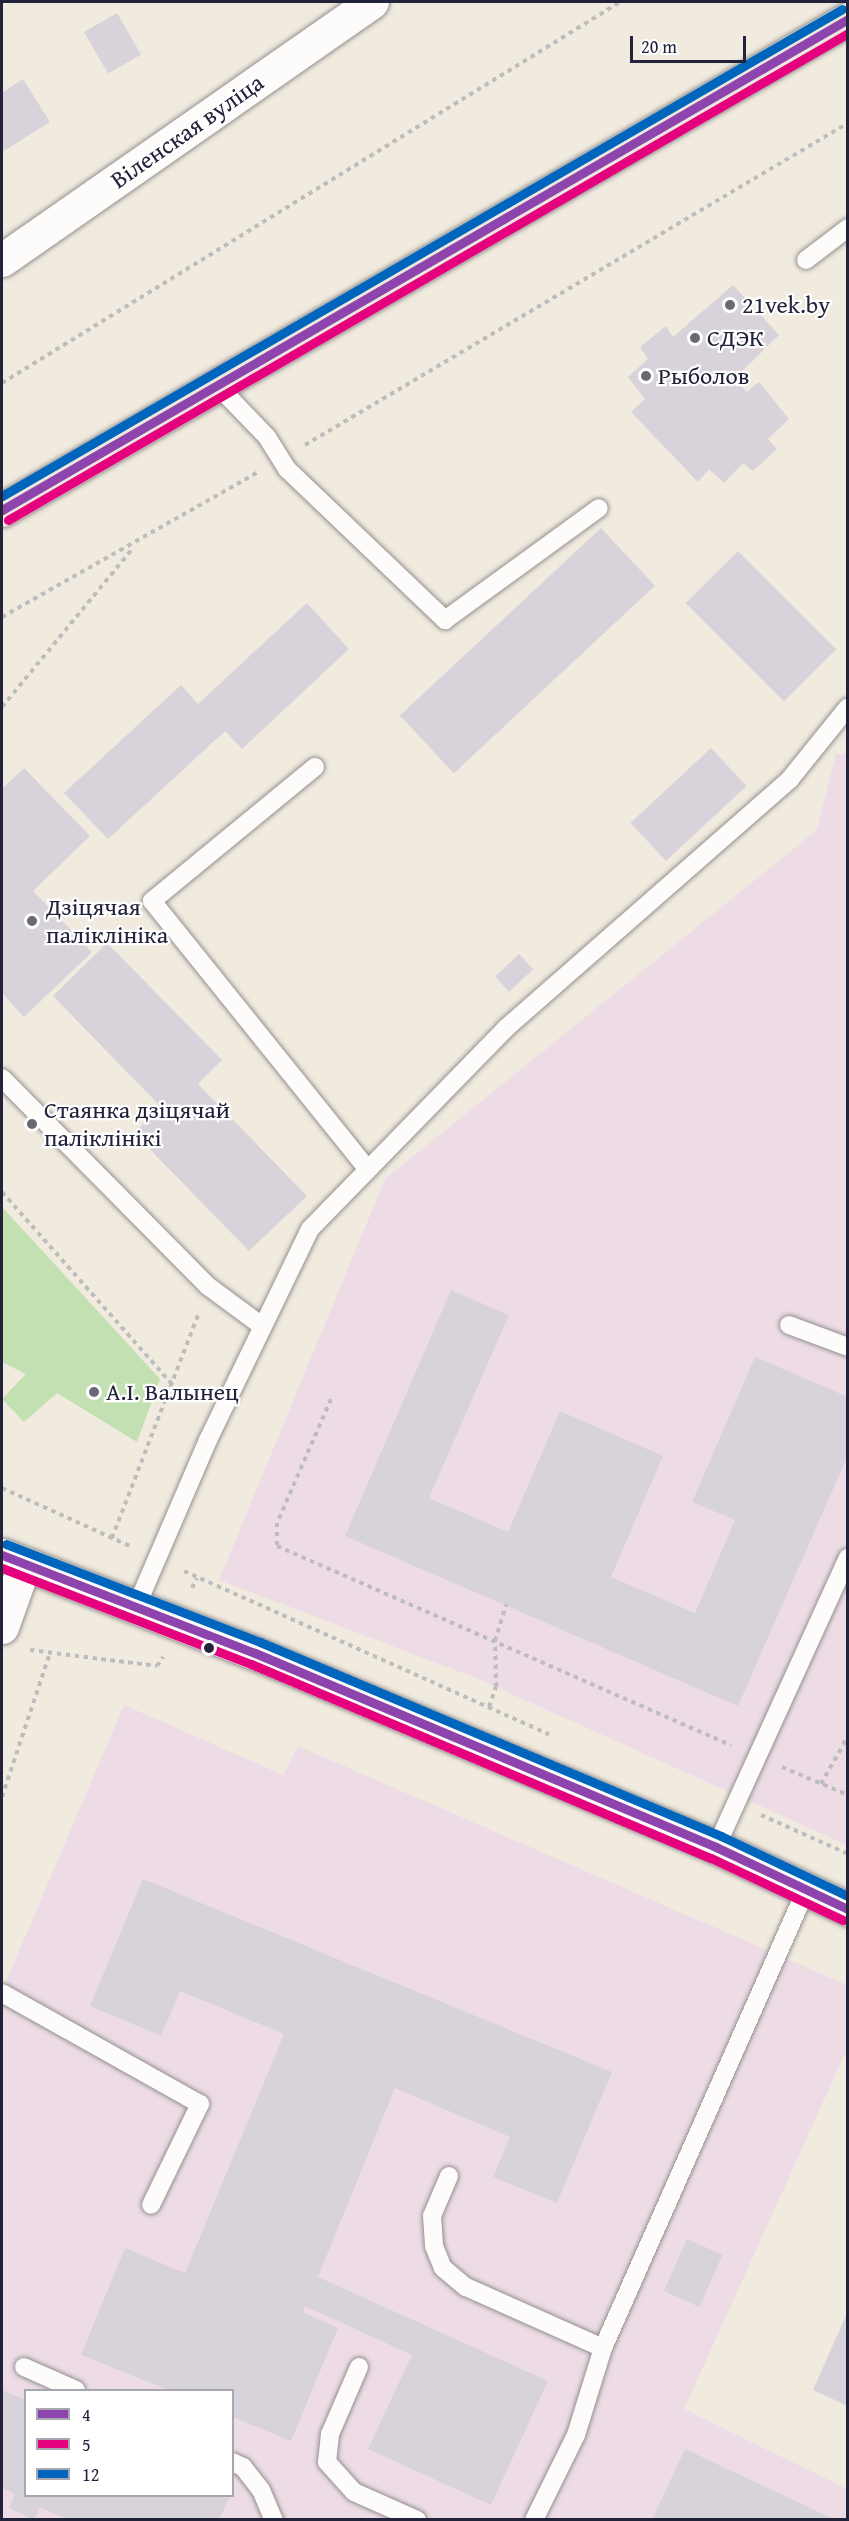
<!DOCTYPE html>
<html>
<head>
<meta charset="utf-8">
<style>
	body { margin:0 }
	#map { position:relative; width:849px; height:2521px; overflow:hidden; background:#f0eadf; font-family:"Gentium Book Plus",serif }
	div>[style] { position:absolute }
	[style*='--x'] { left:calc(var(--x)*1px); top:calc(var(--y)*1px); width:calc(var(--w)*1px); rotate:calc(var(--a)*1deg) }
	.built>* { inset:0; background:#eddce6 }
	.green>* { inset:0; background:#c2e0b1 }
	.building>* { inset:0; background:#d8d3db; transform-origin:0 0 }
	.path>* { height:4px; margin-top:-2px; transform-origin:0; background:repeating-linear-gradient(90deg,#bebdbe 0 4.5px,transparent 0 9px) }
	.roads { filter:drop-shadow(0 0 2px #93908f) drop-shadow(0 0 2px #93908f) }
	.service>* { height:18px; margin:-9px; padding:0 9px; transform-origin:9px; border-radius:9px; background:#fdfcfa }
	.minor>* { height:33px; margin:-16.5px; padding:0 16.5px; transform-origin:16.5px; border-radius:16.5px; background:#fdfcfa }
	.tertiary>* { height:33px; margin:-16.5px; padding:0 16.5px; transform-origin:16.5px; border-radius:16.5px; background:#fdfcfa }
	.primary>* { height:33px; margin:-16.5px; padding:0 16.5px; transform-origin:16.5px; border-radius:16.5px; background:#eee7de }
	.bus-1>* { height:9px; margin:-4.5px; padding:0 4.5px; transform-origin:4.5px; border-radius:4.5px; background:#8e44ad }
	.bus-2>* { height:9px; margin:-4.5px; padding:0 4.5px; transform-origin:4.5px; border-radius:4.5px; background:#e5007d }
	.bus-3>* { height:9px; margin:-4.5px; padding:0 4.5px; transform-origin:4.5px; border-radius:4.5px; background:#0065bd }
	.dots>* { width:16px; height:16px; translate:-50% -50%; box-sizing:border-box; border:3px solid #fff; border-radius:50% }
	span { translate:-50% -50%; white-space:nowrap; text-align:center; line-height:1.15; -webkit-text-stroke:4.5px #fff; paint-order:stroke }
	.street-label { font-size:24px; color:#22223b }
	.poi-label { font-size:24px; color:#22223b }
	.left { translate:0 -50%; text-align:left }
	.frame { position:absolute; inset:0; border:3px solid #22223b; pointer-events:none }
	.legend { position:absolute; left:24px; top:2389px; width:210px; height:108px; box-sizing:border-box; background:#fff; border:2px solid #a7a7b1; margin:0; padding:8px 10px; list-style:none; font-size:18px; color:#22223b }
	.legend li { display:flex; align-items:center; gap:12px; height:30px }
	.legend b { width:30px; border:2px solid #a7a7b1 }
	.scale { position:absolute; left:630px; top:36px; width:116px; height:27px; box-sizing:border-box; border:3px solid #22223b; border-top:0; padding-left:8px; font-size:18px; line-height:21px; white-space:nowrap; color:#22223b; -webkit-text-stroke:4px #fff; paint-order:stroke }
</style>
</head>
<body>
<div id="map">
	<div class="built">
		<i style="clip-path:polygon(836px 754px,847px 754px,847px 1845px,476px 1678px,219px 1580px,385px 1179px,817px 830px)"></i>
		<i style="clip-path:polygon(evenodd,124px 1705px,283px 1775px,298px 1746px,847px 1985px,847px 2049px,684px 2409px,847px 2489px,847px 2519px,2px 2520px,2px 1991px,124px 1705px,26px 2390px,232px 2390px,232px 2496px,26px 2496px,26px 2390px)"></i>
	</div>
	<div class="green">
		<i style="clip-path:polygon(3px 1208px,160px 1379px,137px 1442px,57px 1393px,24px 1422px,2px 1399px,26px 1374px,2px 1362px)"></i>
	</div>
	<div class="building">
		<i style="left:117px;top:13px;width:48px;height:38px;rotate:60deg"></i>
		<i style="clip-path:polygon(23px 79px,50px 122px,2px 152px,2px 93px)"></i>
		<i style="clip-path:polygon(733px 285px,779px 335px,734px 379px,747px 392px,759px 382px,789px 419px,768px 439px,777px 449px,753px 471px,743px 463px,724px 483px,709px 469px,698px 482px,631px 412px,645px 399px,628px 377px,648px 359px,640px 347px,666px 326px,673px 337px)"></i>
		<i style="left:601px;top:528px;width:79px;height:275px;rotate:47deg"></i>
		<i style="left:738px;top:551px;width:139px;height:74px;rotate:45deg"></i>
		<i style="clip-path:polygon(307px 603px,349px 649px,242px 749px,225px 731px,108px 839px,64px 793px,181px 685px,198px 704px)"></i>
		<i style="left:711px;top:748px;width:52px;height:110px;rotate:47deg"></i>
		<i style="clip-path:polygon(24px 768px,90px 836px,33px 891px,92px 952px,24px 1017px,2px 993px,2px 789px)"></i>
		<i style="clip-path:polygon(107px 943px,222px 1060px,198px 1084px,307px 1196px,249px 1251px,134px 1133px,161px 1107px,53px 996px)"></i>
		<i style="left:519px;top:954px;width:21px;height:33px;rotate:47deg"></i>
		<i style="clip-path:polygon(451px 1290px,509px 1315px,429px 1498px,508px 1532px,560px 1411px,663px 1456px,611px 1577px,695px 1613px,735px 1520px,692px 1502px,755px 1357px,848px 1397px,848px 1455px,738px 1706px,345px 1536px)"></i>
		<i style="clip-path:polygon(143px 1879px,612px 2072px,557px 2203px,493px 2177px,510px 2137px,395px 2088px,318px 2277px,548px 2381px,491px 2505px,368px 2449px,412px 2355px,305px 2306px,303px 2312px,338px 2328px,291px 2441px,232px 2417px,232px 2390px,168px 2390px,81px 2355px,125px 2248px,185px 2273px,284px 2034px,180px 1991px,161px 2036px,90px 2006px)"></i>
		<i style="left:687px;top:2239px;width:39px;height:57px;rotate:24deg"></i>
		<i style="clip-path:polygon(848px 2311px,848px 2406px,813px 2390px)"></i>
		<i style="clip-path:polygon(2px 2390px,26px 2400px,26px 2496px,230px 2496px,219px 2520px,68px 2520px,40px 2507px,34px 2520px,9px 2508px,15px 2494px,2px 2488px)"></i>
		<i style="clip-path:polygon(685px 2449px,836px 2520px,652px 2520px)"></i>
	</div>
	<div class="path">
		<i style="--x:2;--y:383;--w:726;--a:-31.65"></i>
		<i style="--x:305;--y:445;--w:631;--a:-30.67"></i>
		<i style="--x:2;--y:617;--w:293;--a:-29.5"></i>
		<i style="--x:2;--y:707;--w:207;--a:-50.5"></i>
		<i style="--x:2;--y:1192;--w:256;--a:48.5"></i>
		<i style="--x:331;--y:1399;--w:135;--a:113.5"></i>
		<i style="--x:277;--y:1523;--w:23;--a:90"></i>
		<i style="--x:277;--y:1546;--w:496;--a:23.7"></i>
		<i style="--x:2;--y:1488;--w:143;--a:24.4"></i>
		<i style="--x:112;--y:1538;--w:239;--a:-68.9"></i>
		<i style="--x:184;--y:1571;--w:400;--a:24.1"></i>
		<i style="--x:192;--y:1588;--w:11;--a:-63"></i>
		<i style="--x:30;--y:1650;--w:128;--a:7.2"></i>
		<i style="--x:157;--y:1666;--w:11;--a:-56"></i>
		<i style="--x:489;--y:1707;--w:21;--a:-71"></i>
		<i style="--x:496;--y:1687;--w:46;--a:-91.2"></i>
		<i style="--x:495;--y:1641;--w:38;--a:-73"></i>
		<i style="--x:782;--y:1767;--w:72;--a:23"></i>
		<i style="--x:821;--y:1784;--w:55;--a:-60.6"></i>
		<i style="--x:2;--y:1797;--w:149;--a:-71.6"></i>
		<i style="--x:761;--y:1815;--w:95;--a:24.1"></i>
	</div>
	<div class="roads">
		<div class="service">
			<i style="--x:806;--y:260;--w:53;--a:-37.3"></i>
			<i style="--x:217;--y:385;--w:72;--a:46.1"></i>
			<i style="--x:267;--y:437;--w:38;--a:58"></i>
			<i style="--x:287;--y:469;--w:219;--a:43.7"></i>
			<i style="--x:445;--y:620;--w:190;--a:-36"></i>
			<i style="--x:315;--y:767;--w:211;--a:140.6"></i>
			<i style="--x:152;--y:901;--w:343;--a:51.2"></i>
			<i style="--x:2;--y:1078;--w:293;--a:45.3"></i>
			<i style="--x:208;--y:1286;--w:67;--a:36.5"></i>
			<i style="--x:789;--y:1325;--w:63;--a:20.4"></i>
			<i style="--x:137;--y:1605;--w:180;--a:-66.7"></i>
			<i style="--x:208;--y:1440;--w:234;--a:-64.2"></i>
			<i style="--x:310;--y:1229;--w:281;--a:-45.7"></i>
			<i style="--x:506;--y:1028;--w:378;--a:-41.2"></i>
			<i style="--x:790;--y:779;--w:92;--a:-51.1"></i>
			<i style="--x:716;--y:1847;--w:318;--a:-65.5"></i>
			<i style="--x:2;--y:1993;--w:227;--a:29.3"></i>
			<i style="--x:200;--y:2104;--w:112;--a:115.9"></i>
			<i style="--x:449;--y:2176;--w:43;--a:113"></i>
			<i style="--x:432;--y:2216;--w:30;--a:86"></i>
			<i style="--x:434;--y:2246;--w:24;--a:68"></i>
			<i style="--x:443;--y:2268;--w:30;--a:40"></i>
			<i style="--x:466;--y:2287;--w:150;--a:24"></i>
			<i style="--x:24;--y:2367;--w:57;--a:23.9"></i>
			<i style="--x:359;--y:2367;--w:73;--a:113.4"></i>
			<i style="--x:330;--y:2434;--w:28;--a:96"></i>
			<i style="--x:327;--y:2462;--w:40;--a:48"></i>
			<i style="--x:354;--y:2492;--w:69;--a:24"></i>
			<i style="--x:232;--y:2462;--w:12;--a:24"></i>
			<i style="--x:243;--y:2467;--w:29;--a:52"></i>
			<i style="--x:261;--y:2490;--w:33;--a:67"></i>
			<i style="--x:534;--y:2520;--w:95;--a:-63.7"></i>
			<i style="--x:576;--y:2435;--w:91;--a:-72.8"></i>
			<i style="--x:603;--y:2348;--w:501;--a:-66.1"></i>
		</div>
		<div class="minor">
			<i style="--x:2;--y:260;--w:451;--a:-34.9"></i>
			<i style="--x:2;--y:1627;--w:63;--a:-70.4"></i>
		</div>
		<div class="tertiary">
			<i style="--x:2;--y:1555;--w:271;--a:21.2"></i>
			<i style="--x:255;--y:1653;--w:500;--a:22.82"></i>
			<i style="--x:716;--y:1847;--w:146;--a:25.2"></i>
		</div>
		<div class="primary">
			<i style="--x:2;--y:510;--w:978;--a:-30.13"></i>
		</div>
	</div>
	<div class="bus-1">
		<i style="--x:2;--y:510;--w:978;--a:-30.13"></i>
		<i style="--x:2;--y:1555;--w:271;--a:21.2"></i>
		<i style="--x:255;--y:1653;--w:500;--a:22.82"></i>
		<i style="--x:716;--y:1847;--w:146;--a:25.2"></i>
	</div>
	<div class="bus-2">
		<i style="--x:8;--y:520;--w:971;--a:-30.1"></i>
		<i style="--x:2;--y:1568;--w:267;--a:21.1"></i>
		<i style="--x:251;--y:1664;--w:499;--a:22.9"></i>
		<i style="--x:711;--y:1858;--w:146;--a:25.2"></i>
	</div>
	<div class="bus-3">
		<i style="--x:2;--y:496;--w:971;--a:-30.1"></i>
		<i style="--x:6;--y:1544;--w:272;--a:21.1"></i>
		<i style="--x:260;--y:1642;--w:500;--a:22.82"></i>
		<i style="--x:721;--y:1836;--w:140;--a:25.3"></i>
	</div>
	<div class="dots">
		<i style="left:730px;top:305px;background:#6a6874"></i>
		<i style="left:695px;top:338px;background:#6a6874"></i>
		<i style="left:646px;top:376px;background:#6a6874"></i>
		<i style="left:32px;top:921px;background:#6a6874"></i>
		<i style="left:32px;top:1124px;background:#6a6874"></i>
		<i style="left:94px;top:1392px;background:#6a6874"></i>
		<i style="left:209px;top:1648px;background:#22223b"></i>
	</div>
	<div class="street-label">
		<span style="left:187px;top:131px;rotate:-35deg">Віленская вуліца</span>
	</div>
	<div class="poi-label">
		<span class="left" style="left:742px;top:305px">21vek.by</span>
		<span class="left" style="left:707px;top:338px">СДЭК</span>
		<span class="left" style="left:658px;top:376px">Рыболов</span>
		<span class="left" style="left:46px;top:921px">Дзіцячая<br>паліклініка</span>
		<span class="left" style="left:44px;top:1124px">Стаянка дзіцячай<br>паліклінікі</span>
		<span class="left" style="left:106px;top:1392px">А.І. Валынец</span>
	</div>
	<div class="frame"></div>
	<ul class="legend">
	<li><b style="height:8px;background:#8e44ad"></b>4</li>
	<li><b style="height:8px;background:#e5007d"></b>5</li>
	<li><b style="height:8px;background:#0065bd"></b>12</li>
	</ul>
	<div class="scale">20 m</div>
</div>
</body>
</html>
